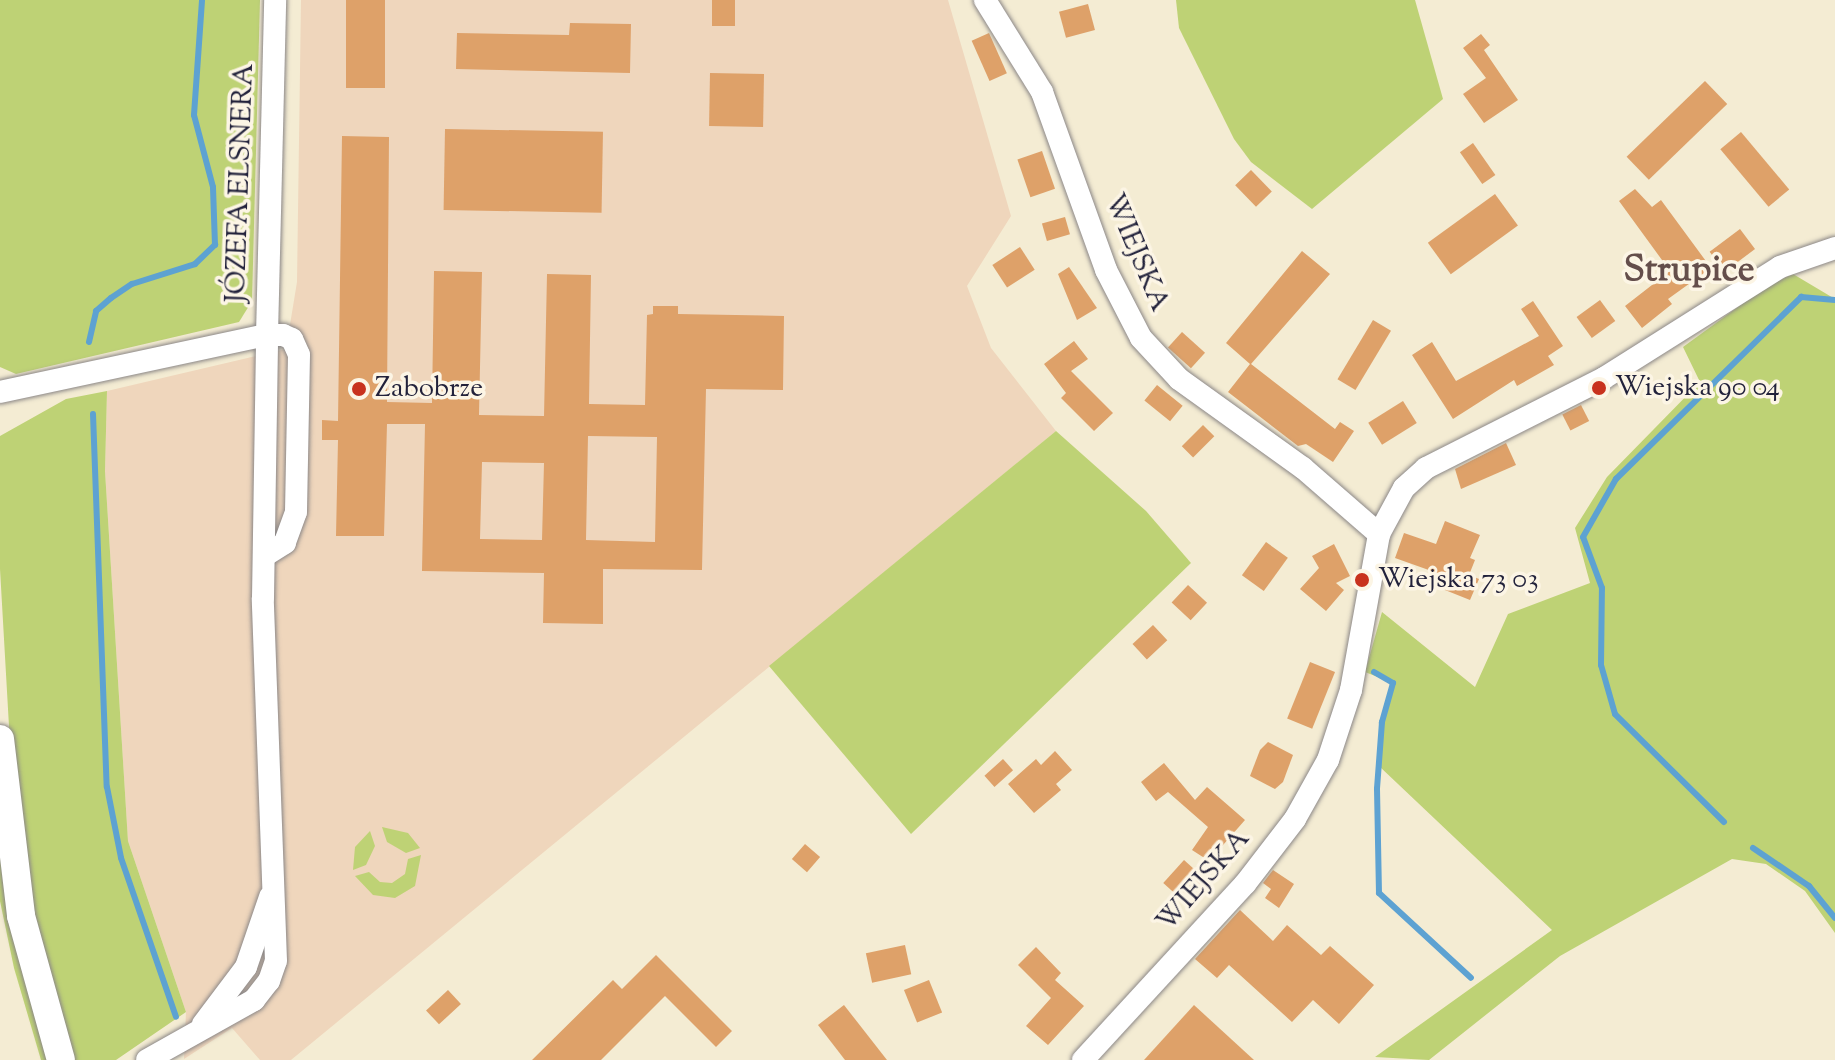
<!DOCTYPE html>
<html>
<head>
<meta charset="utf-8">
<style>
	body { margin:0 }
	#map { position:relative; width:1835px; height:1060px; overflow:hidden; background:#f4ecd3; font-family:"Sorts Mill Goudy",serif }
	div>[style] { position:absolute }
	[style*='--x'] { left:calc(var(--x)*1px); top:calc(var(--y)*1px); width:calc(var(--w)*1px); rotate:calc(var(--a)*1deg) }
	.built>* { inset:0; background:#efd6bc }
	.green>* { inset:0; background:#bed275 }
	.stream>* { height:6px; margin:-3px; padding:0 3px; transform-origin:3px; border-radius:3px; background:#5da2d2 }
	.building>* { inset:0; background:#dea169; transform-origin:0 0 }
	.roads { filter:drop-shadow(0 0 2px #8b8787) drop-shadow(0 0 2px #8b8787) }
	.minor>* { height:22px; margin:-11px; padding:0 11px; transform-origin:11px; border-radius:11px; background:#fff }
	.tertiary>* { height:28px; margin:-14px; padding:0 14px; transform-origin:14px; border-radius:14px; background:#fff }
	.dots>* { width:22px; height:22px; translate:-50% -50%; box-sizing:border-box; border:4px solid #fcf5e5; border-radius:50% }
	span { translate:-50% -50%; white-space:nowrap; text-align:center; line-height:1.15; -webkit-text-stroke:7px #fcf5e5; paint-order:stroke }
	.street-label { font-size:28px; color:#22223b }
	.poi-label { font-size:28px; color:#22223b }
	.left { translate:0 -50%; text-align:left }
	.district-label { font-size:36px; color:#644e4b; font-weight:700 }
</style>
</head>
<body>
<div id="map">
	<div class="built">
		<i style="clip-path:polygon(301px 0,948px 0,1011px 216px,967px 286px,991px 348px,1056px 431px,291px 1060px,260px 1060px,232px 1028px,184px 1059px,186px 1012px,128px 841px,105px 471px,107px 391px,286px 349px,297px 282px)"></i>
	</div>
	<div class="green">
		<i style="clip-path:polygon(0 0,260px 0,252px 301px,239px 322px,16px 374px,0 367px)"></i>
		<i style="clip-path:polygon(1176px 0,1415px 0,1443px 99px,1312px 209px,1251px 162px,1234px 139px,1179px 28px)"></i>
		<i style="clip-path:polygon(1793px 274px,1835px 299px,1835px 933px,1805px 891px,1766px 864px,1732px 859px,1560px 956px,1429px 1060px,1375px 1057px,1552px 930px,1379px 766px,1382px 722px,1393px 683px,1365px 672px,1382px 612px,1475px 687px,1508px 614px,1590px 583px,1575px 528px,1607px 477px,1700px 382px,1683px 347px,1764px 288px)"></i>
		<i style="clip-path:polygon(107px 391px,105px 471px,128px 841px,186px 1012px,116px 1060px,74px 1060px,31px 912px,10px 744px,0 569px,0 436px,66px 399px)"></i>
		<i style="clip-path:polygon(1056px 431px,1146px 511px,1191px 563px,911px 834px,769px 666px)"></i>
		<i style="clip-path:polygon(382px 827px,408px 833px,420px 848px,406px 853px,387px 842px)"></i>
		<i style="clip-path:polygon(370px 831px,375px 846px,366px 865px,353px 870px,355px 847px)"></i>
		<i style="clip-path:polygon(0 851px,51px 1060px,41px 1060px,14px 968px,0 901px)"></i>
		<i style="clip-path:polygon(421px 855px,415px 886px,395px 898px,373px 895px,355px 876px,369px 872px,380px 882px,392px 883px,405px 874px,408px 859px)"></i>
	</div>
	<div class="stream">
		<i style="--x:89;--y:342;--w:32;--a:-77"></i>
		<i style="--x:96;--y:311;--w:20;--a:-41"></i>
		<i style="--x:111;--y:298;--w:25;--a:-34"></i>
		<i style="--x:132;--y:284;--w:66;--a:-17.6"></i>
		<i style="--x:195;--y:264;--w:28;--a:-44"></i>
		<i style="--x:215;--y:245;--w:58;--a:-92"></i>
		<i style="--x:213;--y:187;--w:74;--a:-104.8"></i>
		<i style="--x:194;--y:115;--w:115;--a:-86"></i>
		<i style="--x:93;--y:414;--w:373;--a:87.9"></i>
		<i style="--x:107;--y:787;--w:72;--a:78.8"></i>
		<i style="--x:121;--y:858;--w:168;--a:70.9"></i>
		<i style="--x:1374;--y:672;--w:22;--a:30"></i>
		<i style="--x:1393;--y:683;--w:41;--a:105.8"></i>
		<i style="--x:1382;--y:722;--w:67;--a:94.3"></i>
		<i style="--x:1377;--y:789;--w:104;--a:88.9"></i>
		<i style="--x:1379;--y:893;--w:125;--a:42.7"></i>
		<i style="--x:1724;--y:822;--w:153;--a:-135.3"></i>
		<i style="--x:1615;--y:714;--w:51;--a:-105.9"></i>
		<i style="--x:1601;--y:665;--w:77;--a:-89.3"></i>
		<i style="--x:1602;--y:588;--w:54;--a:-110.4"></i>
		<i style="--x:1583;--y:537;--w:67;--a:-60.4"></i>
		<i style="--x:1616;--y:479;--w:260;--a:-44.5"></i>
		<i style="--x:1801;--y:297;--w:34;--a:5"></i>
		<i style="--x:1753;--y:848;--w:68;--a:34.2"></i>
		<i style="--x:1809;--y:886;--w:41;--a:50.9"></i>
	</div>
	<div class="building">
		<i style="left:346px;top:0;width:39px;height:88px"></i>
		<i style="left:712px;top:0;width:23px;height:26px"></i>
		<i style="left:1088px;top:4px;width:27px;height:30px;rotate:75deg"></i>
		<i style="clip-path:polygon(570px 23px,631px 24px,630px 73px,456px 69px,457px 33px,569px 35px)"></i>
		<i style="left:989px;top:33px;width:44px;height:19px;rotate:66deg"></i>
		<i style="clip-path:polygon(1481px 34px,1490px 45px,1484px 50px,1518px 100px,1484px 123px,1463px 94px,1486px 78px,1463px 48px)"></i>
		<i style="left:710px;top:73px;width:54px;height:53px;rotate:1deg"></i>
		<i style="left:1705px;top:81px;width:32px;height:109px;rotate:46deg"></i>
		<i style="left:445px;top:129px;width:158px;height:81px;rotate:1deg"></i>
		<i style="left:1741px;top:132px;width:75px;height:27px;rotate:50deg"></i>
		<i style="clip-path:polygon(evenodd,342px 136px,389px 137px,387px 402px,432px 403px,434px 271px,482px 272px,479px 415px,544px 416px,547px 274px,591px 275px,589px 404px,645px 405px,647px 315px,653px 314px,653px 306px,678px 306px,678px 314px,784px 316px,783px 390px,706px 389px,702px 570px,603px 569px,603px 624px,543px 623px,544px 573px,422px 571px,425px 424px,387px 424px,384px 536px,336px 536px,338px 440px,322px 440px,322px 420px,338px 421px,342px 136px,588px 436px,657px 437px,655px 542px,586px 540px,588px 436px,342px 136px,482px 462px,544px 463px,542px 540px,480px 539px,482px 462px)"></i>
		<i style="left:1473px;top:143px;width:39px;height:16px;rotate:55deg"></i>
		<i style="left:1042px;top:151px;width:40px;height:26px;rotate:71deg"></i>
		<i style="left:1251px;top:170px;width:30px;height:22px;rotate:46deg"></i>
		<i style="clip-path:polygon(1635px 189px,1652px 207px,1661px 200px,1711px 268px,1668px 299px,1672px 304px,1642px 328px,1625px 306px,1670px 271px,1619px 201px)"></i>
		<i style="left:1495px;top:194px;width:39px;height:83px;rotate:54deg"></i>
		<i style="left:1065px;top:217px;width:18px;height:24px;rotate:74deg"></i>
		<i style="left:1740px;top:229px;width:25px;height:38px;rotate:53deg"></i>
		<i style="left:1020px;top:247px;width:27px;height:33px;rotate:57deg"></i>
		<i style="clip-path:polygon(1302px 251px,1330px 274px,1251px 364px,1335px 429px,1340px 422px,1354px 431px,1333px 462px,1306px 444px,1298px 446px,1228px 392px,1250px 364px,1226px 343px)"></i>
		<i style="clip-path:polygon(1069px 267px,1097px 308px,1077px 320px,1058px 274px)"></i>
		<i style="left:1600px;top:300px;width:26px;height:29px;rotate:54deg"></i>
		<i style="clip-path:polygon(1533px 301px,1563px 346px,1548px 356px,1554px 365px,1517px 386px,1514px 380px,1453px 419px,1412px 355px,1432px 342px,1456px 381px,1539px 336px,1521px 309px)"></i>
		<i style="left:1373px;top:320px;width:21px;height:69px;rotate:31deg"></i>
		<i style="left:1182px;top:332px;width:31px;height:21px;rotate:42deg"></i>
		<i style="clip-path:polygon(1074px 341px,1088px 359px,1071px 371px,1113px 413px,1094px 431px,1061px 398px,1066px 393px,1044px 364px)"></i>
		<i style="left:1157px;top:385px;width:33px;height:20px;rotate:39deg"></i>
		<i style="left:1403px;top:401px;width:26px;height:41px;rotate:58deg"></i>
		<i style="left:1581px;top:405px;width:18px;height:21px;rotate:63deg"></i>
		<i style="left:1203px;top:425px;width:16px;height:30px;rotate:45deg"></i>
		<i style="clip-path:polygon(1506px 443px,1516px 465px,1461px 489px,1455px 469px)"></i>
		<i style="clip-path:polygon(1445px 521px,1480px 535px,1470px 558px,1475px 560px,1469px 575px,1479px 579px,1470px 600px,1435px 586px,1440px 574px,1395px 558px,1404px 533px,1436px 544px)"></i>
		<i style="left:1266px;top:542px;width:27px;height:41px;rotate:36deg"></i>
		<i style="clip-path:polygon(1334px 544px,1350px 576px,1336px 583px,1344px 590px,1326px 611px,1300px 589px,1319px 568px,1312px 556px)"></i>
		<i style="left:1188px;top:585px;width:26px;height:24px;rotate:43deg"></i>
		<i style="left:1153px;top:625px;width:21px;height:28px;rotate:47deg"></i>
		<i style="left:1310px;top:662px;width:27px;height:61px;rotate:22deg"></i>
		<i style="clip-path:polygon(1268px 742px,1293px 755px,1283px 782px,1275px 789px,1250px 776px,1260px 750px)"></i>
		<i style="clip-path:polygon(1055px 751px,1072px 770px,1056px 784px,1061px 790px,1034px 813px,1008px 784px,1036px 759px,1041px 765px)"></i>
		<i style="left:1003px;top:759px;width:15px;height:25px;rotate:48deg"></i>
		<i style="clip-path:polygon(1164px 763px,1195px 800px,1207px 787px,1245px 820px,1209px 861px,1192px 850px,1208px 827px,1168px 792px,1156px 801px,1141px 782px)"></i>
		<i style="left:805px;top:844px;width:20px;height:20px;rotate:41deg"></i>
		<i style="left:1184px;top:860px;width:28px;height:31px;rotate:42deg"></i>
		<i style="clip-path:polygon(1273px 870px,1294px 884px,1279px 908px,1265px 898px,1271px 889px,1263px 883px)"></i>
		<i style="clip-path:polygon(1240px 910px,1273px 941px,1287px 925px,1321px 955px,1330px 946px,1374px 985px,1339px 1024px,1313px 1000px,1292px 1022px,1229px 965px,1217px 978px,1195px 959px)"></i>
		<i style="left:905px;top:945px;width:30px;height:40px;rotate:78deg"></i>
		<i style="clip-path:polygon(1036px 947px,1061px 973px,1055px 980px,1084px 1006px,1048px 1045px,1026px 1026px,1051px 998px,1018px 965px)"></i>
		<i style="clip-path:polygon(656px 955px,732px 1031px,716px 1047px,665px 996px,601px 1060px,532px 1060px,613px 980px,622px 989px)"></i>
		<i style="left:929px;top:980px;width:35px;height:27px;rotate:68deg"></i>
		<i style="left:448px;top:990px;width:19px;height:30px;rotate:47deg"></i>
		<i style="clip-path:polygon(844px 1005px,887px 1060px,845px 1060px,818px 1025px)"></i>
		<i style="clip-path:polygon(1194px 1005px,1254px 1060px,1144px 1060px)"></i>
	</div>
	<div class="roads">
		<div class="minor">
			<i style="--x:985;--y:0;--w:108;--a:58.2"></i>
			<i style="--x:1042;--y:92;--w:189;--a:70.2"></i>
			<i style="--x:1106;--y:270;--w:76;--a:62.8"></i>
			<i style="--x:1141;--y:338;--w:56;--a:47.2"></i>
			<i style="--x:1179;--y:379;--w:153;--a:35.7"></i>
			<i style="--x:1303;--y:468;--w:101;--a:41"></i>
			<i style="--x:0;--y:392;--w:273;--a:-12.1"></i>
			<i style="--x:267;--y:335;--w:335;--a:-88.6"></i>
			<i style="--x:203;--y:1024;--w:71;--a:-53"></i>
			<i style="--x:246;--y:967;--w:74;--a:-71.1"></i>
			<i style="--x:147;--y:1060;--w:123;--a:-29.3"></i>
			<i style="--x:254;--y:1000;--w:24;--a:-52"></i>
			<i style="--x:269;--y:981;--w:21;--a:-71"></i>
			<i style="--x:276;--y:961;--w:363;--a:-92.1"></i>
			<i style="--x:263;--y:598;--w:263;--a:-89.1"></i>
			<i style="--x:267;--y:335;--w:16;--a:0"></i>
			<i style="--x:283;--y:335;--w:10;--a:24"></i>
			<i style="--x:292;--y:339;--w:17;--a:66"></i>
			<i style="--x:299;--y:355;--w:157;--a:91.1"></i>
			<i style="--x:296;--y:512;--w:33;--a:110"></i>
			<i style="--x:285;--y:543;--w:22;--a:148"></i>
			<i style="--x:1083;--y:1060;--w:239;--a:-47.4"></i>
			<i style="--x:1245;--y:884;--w:82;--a:-52.4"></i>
			<i style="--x:1295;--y:819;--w:68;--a:-60.8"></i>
			<i style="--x:1328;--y:760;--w:74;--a:-71.8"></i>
			<i style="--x:1351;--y:690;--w:158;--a:-79.8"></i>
			<i style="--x:1379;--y:534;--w:52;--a:-61.5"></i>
			<i style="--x:1404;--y:488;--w:30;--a:-42"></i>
			<i style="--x:1426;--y:468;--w:199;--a:-26.8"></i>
			<i style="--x:1604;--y:378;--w:208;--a:-32.2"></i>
			<i style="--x:1780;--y:267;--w:58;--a:-19.1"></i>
		</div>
		<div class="tertiary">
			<i style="--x:0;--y:739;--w:178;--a:83.2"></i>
			<i style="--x:21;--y:916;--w:149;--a:74.5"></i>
		</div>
	</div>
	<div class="dots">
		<i style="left:1599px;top:388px;background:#c8321e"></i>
		<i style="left:359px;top:389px;background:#c8321e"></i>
		<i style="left:1362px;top:580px;background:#c8321e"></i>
	</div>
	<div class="street-label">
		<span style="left:241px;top:183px;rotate:-88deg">JÓZEFA ELSNERA</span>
		<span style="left:1136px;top:253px;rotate:67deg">WIEJSKA</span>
		<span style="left:1204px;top:881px;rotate:-49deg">WIEJSKA</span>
	</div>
	<div class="poi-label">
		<span class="left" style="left:1615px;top:388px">Wiejska 90 04</span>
		<span class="left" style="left:375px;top:389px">Zabobrze</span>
		<span class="left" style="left:1378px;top:580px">Wiejska 73 03</span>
	</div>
	<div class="district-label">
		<span style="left:1689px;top:272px">Strupice</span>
	</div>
</div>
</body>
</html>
